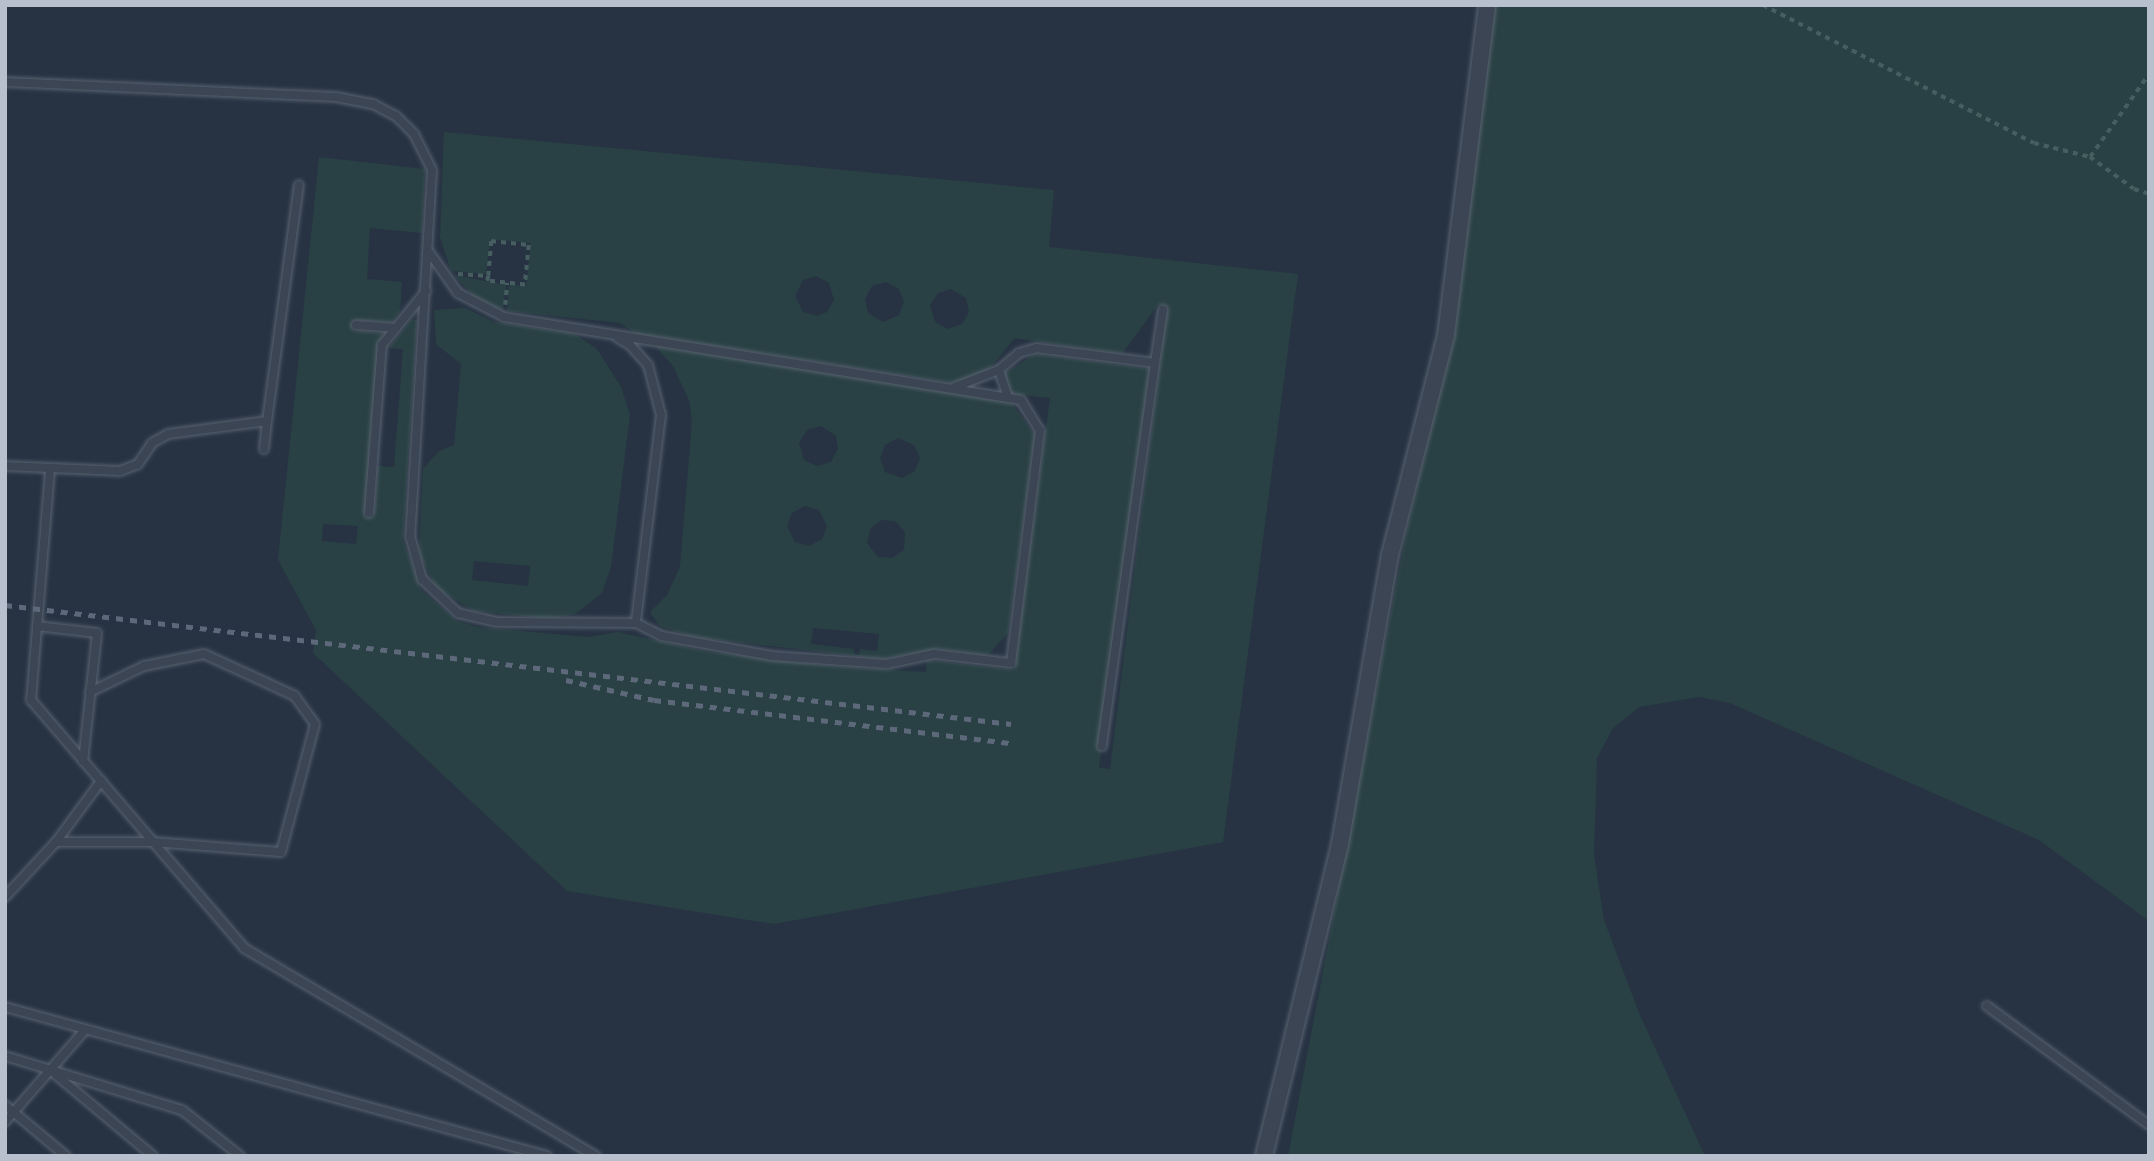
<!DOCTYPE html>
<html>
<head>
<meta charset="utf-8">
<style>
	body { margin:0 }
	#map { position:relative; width:2154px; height:1161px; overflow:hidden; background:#273343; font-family:Helvetica,sans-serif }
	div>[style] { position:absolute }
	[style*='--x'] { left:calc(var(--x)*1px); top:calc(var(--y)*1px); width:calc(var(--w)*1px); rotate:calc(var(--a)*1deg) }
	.green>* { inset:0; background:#294144 }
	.path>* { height:3.5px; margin-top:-1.75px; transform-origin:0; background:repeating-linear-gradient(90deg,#475e61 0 5px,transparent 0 10px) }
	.roads { filter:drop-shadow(0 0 2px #596370) drop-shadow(0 0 2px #596370) }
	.lane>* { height:8px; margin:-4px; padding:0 4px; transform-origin:4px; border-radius:4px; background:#3b4553 }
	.street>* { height:16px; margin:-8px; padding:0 8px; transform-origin:8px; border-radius:8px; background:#3b4553 }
	.rail>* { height:5px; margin-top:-2.5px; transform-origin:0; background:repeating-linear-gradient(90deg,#5d697a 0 7px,transparent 0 14px) }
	span { translate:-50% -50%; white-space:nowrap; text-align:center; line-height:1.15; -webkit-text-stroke:5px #202a38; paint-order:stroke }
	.frame { position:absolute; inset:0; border:7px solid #b8c0cd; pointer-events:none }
</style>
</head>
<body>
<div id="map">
	<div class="green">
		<i style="clip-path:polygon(1495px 5px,2149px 5px,2149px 921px,2039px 840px,1730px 703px,1699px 697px,1639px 707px,1613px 728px,1597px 758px,1594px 855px,1604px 920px,1639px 1013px,1705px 1156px,1288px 1156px,1407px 528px,1455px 329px)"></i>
		<i style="clip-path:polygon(evenodd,444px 132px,1054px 190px,1049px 247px,1298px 274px,1223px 842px,774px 924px,567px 891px,313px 653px,316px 630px,278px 560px,319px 157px,425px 169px,422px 233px,370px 228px,367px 279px,402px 282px,400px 312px,392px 322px,354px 320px,353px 331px,382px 333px,364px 516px,374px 517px,378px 466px,394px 467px,403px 349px,388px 348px,411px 320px,417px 320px,403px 540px,421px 590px,457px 621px,477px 627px,587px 637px,618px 632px,709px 652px,830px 666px,926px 672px,927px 660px,1014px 670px,1050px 398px,1011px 394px,1004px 374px,1035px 354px,1150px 369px,1099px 768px,1110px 769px,1167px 307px,1158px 305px,1122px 354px,1015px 338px,986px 373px,954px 383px,637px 334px,620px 323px,507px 311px,509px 285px,526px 286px,531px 243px,490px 239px,486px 274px,451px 271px,440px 237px,444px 132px,816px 276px,829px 283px,834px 300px,827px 312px,817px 316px,803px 312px,795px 296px,803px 280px,816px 276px,444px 132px,886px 282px,899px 289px,904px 302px,899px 315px,883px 322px,868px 313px,865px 299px,872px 286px,886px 282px,444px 132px,951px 289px,966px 298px,969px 312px,962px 324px,948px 329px,935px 322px,930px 305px,938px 293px,951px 289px,444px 132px,323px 524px,358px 526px,356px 544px,322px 541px,323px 524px)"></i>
		<i style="clip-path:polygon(454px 275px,506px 285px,503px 310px,477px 299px)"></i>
		<i style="clip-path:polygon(evenodd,465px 308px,494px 322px,575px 334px,597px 349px,621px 387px,630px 415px,611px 567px,602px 593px,575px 614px,550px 619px,474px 611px,436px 588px,419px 553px,423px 469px,439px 451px,454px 445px,461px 364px,436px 344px,434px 310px,465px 308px,474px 561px,530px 566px,528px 586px,472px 580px,474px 561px)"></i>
		<i style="clip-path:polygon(evenodd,655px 346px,1010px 401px,1035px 435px,1008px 633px,988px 655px,937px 649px,882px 659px,692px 637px,660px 626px,650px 612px,667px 595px,680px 567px,692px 421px,689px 400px,673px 366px,655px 346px,821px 426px,836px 436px,838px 449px,831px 462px,817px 466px,804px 460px,799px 443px,807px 430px,821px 426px,655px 346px,898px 438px,914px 445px,920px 458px,915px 471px,902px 478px,885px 472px,880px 458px,885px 445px,898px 438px,655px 346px,805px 506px,819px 510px,827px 526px,822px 539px,809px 546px,795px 542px,787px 526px,792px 513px,805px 506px,655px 346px,881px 520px,895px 521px,905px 532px,904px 550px,892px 558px,878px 557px,867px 543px,870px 529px,881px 520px,655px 346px,813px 628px,879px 634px,877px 651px,860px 649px,859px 655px,854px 654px,854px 649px,811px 644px,813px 628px)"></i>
	</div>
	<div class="path">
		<i style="--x:1763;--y:5;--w:304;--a:27"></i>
		<i style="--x:2034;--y:143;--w:58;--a:14"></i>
		<i style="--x:2090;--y:157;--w:54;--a:36"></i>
		<i style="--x:2134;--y:189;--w:16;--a:18"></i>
		<i style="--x:2090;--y:157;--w:102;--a:-54.6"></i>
		<i style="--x:458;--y:274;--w:30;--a:4"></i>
		<i style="--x:488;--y:276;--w:35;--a:-85"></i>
		<i style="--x:491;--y:241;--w:38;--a:6"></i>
		<i style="--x:529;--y:245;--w:40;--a:95.7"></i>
		<i style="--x:525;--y:285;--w:38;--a:-174"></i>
		<i style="--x:487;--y:281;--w:5;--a:-79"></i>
		<i style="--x:505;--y:305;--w:22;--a:-85"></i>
	</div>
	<div class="roads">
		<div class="lane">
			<i style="--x:5;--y:82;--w:331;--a:2.6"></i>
			<i style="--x:336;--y:97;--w:38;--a:11"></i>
			<i style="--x:373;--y:104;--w:26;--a:28"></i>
			<i style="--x:396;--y:116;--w:25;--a:45"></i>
			<i style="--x:414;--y:134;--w:40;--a:63.4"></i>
			<i style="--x:432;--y:170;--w:367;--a:93.4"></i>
			<i style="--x:410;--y:536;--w:45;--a:74.4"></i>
			<i style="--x:422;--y:579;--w:50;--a:43.4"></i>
			<i style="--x:458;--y:613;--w:40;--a:13"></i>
			<i style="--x:497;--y:622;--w:139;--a:0.4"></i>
			<i style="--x:636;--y:623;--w:29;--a:27"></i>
			<i style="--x:662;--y:636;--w:112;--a:10.3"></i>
			<i style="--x:772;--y:656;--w:115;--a:4"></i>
			<i style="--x:887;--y:664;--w:48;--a:-12"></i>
			<i style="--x:934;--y:654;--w:78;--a:6.7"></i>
			<i style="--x:1011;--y:663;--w:234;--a:-82.9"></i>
			<i style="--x:1040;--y:431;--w:36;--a:-122"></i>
			<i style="--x:1021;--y:400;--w:524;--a:-170.88"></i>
			<i style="--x:504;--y:317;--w:52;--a:-152.4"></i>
			<i style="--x:458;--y:293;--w:50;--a:-125.3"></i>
			<i style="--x:356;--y:325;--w:40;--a:4.3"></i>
			<i style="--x:618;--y:338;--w:14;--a:30"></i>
			<i style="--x:630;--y:345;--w:27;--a:48"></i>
			<i style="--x:648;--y:365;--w:52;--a:75.4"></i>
			<i style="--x:661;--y:415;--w:209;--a:96.9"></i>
			<i style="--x:1155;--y:363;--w:54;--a:-81.4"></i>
			<i style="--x:999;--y:370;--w:28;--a:72"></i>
			<i style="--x:955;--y:387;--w:47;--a:-21.1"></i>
			<i style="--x:999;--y:370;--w:26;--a:-40"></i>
			<i style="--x:1019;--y:353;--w:18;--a:-16"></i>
			<i style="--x:1036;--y:348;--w:120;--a:7.2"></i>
			<i style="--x:1155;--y:363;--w:387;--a:97.9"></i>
			<i style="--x:264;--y:449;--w:28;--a:-84"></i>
			<i style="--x:5;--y:466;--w:115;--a:2.5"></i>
			<i style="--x:120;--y:471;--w:19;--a:-21"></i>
			<i style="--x:138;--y:464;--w:25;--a:-56"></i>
			<i style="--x:152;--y:443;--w:18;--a:-29"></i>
			<i style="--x:168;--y:434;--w:100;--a:-7.5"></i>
			<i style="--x:267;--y:421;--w:238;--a:-82.3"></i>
			<i style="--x:50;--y:470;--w:231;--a:94.7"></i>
			<i style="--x:31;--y:700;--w:327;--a:49.3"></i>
			<i style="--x:244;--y:948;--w:409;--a:30.6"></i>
			<i style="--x:369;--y:513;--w:169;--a:-85.6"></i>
			<i style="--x:382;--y:345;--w:70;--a:-50.8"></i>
			<i style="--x:37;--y:626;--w:60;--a:6.7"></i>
			<i style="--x:97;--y:633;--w:129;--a:96.2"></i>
			<i style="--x:56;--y:842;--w:76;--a:-53.6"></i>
			<i style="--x:5;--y:897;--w:75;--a:-47.2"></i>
			<i style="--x:56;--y:842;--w:97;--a:0"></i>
			<i style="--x:153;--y:842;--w:128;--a:4.5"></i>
			<i style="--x:281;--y:852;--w:132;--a:-75.1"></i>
			<i style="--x:315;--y:724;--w:34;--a:-126"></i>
			<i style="--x:295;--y:696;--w:100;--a:-155.2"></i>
			<i style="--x:204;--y:654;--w:61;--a:168.7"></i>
			<i style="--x:144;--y:666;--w:60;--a:154.3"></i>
			<i style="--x:1987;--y:1006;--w:201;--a:36.3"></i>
			<i style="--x:5;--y:1007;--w:562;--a:15.37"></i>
			<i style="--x:5;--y:1056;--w:185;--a:17"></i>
			<i style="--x:182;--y:1110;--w:74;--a:38.4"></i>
			<i style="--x:55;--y:1074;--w:128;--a:39.9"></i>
			<i style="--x:5;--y:1105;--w:80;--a:39.9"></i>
			<i style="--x:5;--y:1122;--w:121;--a:-49"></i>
		</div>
		<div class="street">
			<i style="--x:1264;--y:1156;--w:321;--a:-76.3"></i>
			<i style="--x:1340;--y:844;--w:293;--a:-80.2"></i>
			<i style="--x:1390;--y:555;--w:227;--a:-75.7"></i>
			<i style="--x:1446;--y:335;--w:333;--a:-82.9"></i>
		</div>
	</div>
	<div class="rail">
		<i style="--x:5;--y:605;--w:1013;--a:6.75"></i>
		<i style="--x:566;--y:680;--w:90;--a:12.8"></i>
		<i style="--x:654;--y:700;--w:358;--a:6.9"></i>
	</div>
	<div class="frame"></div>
</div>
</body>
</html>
